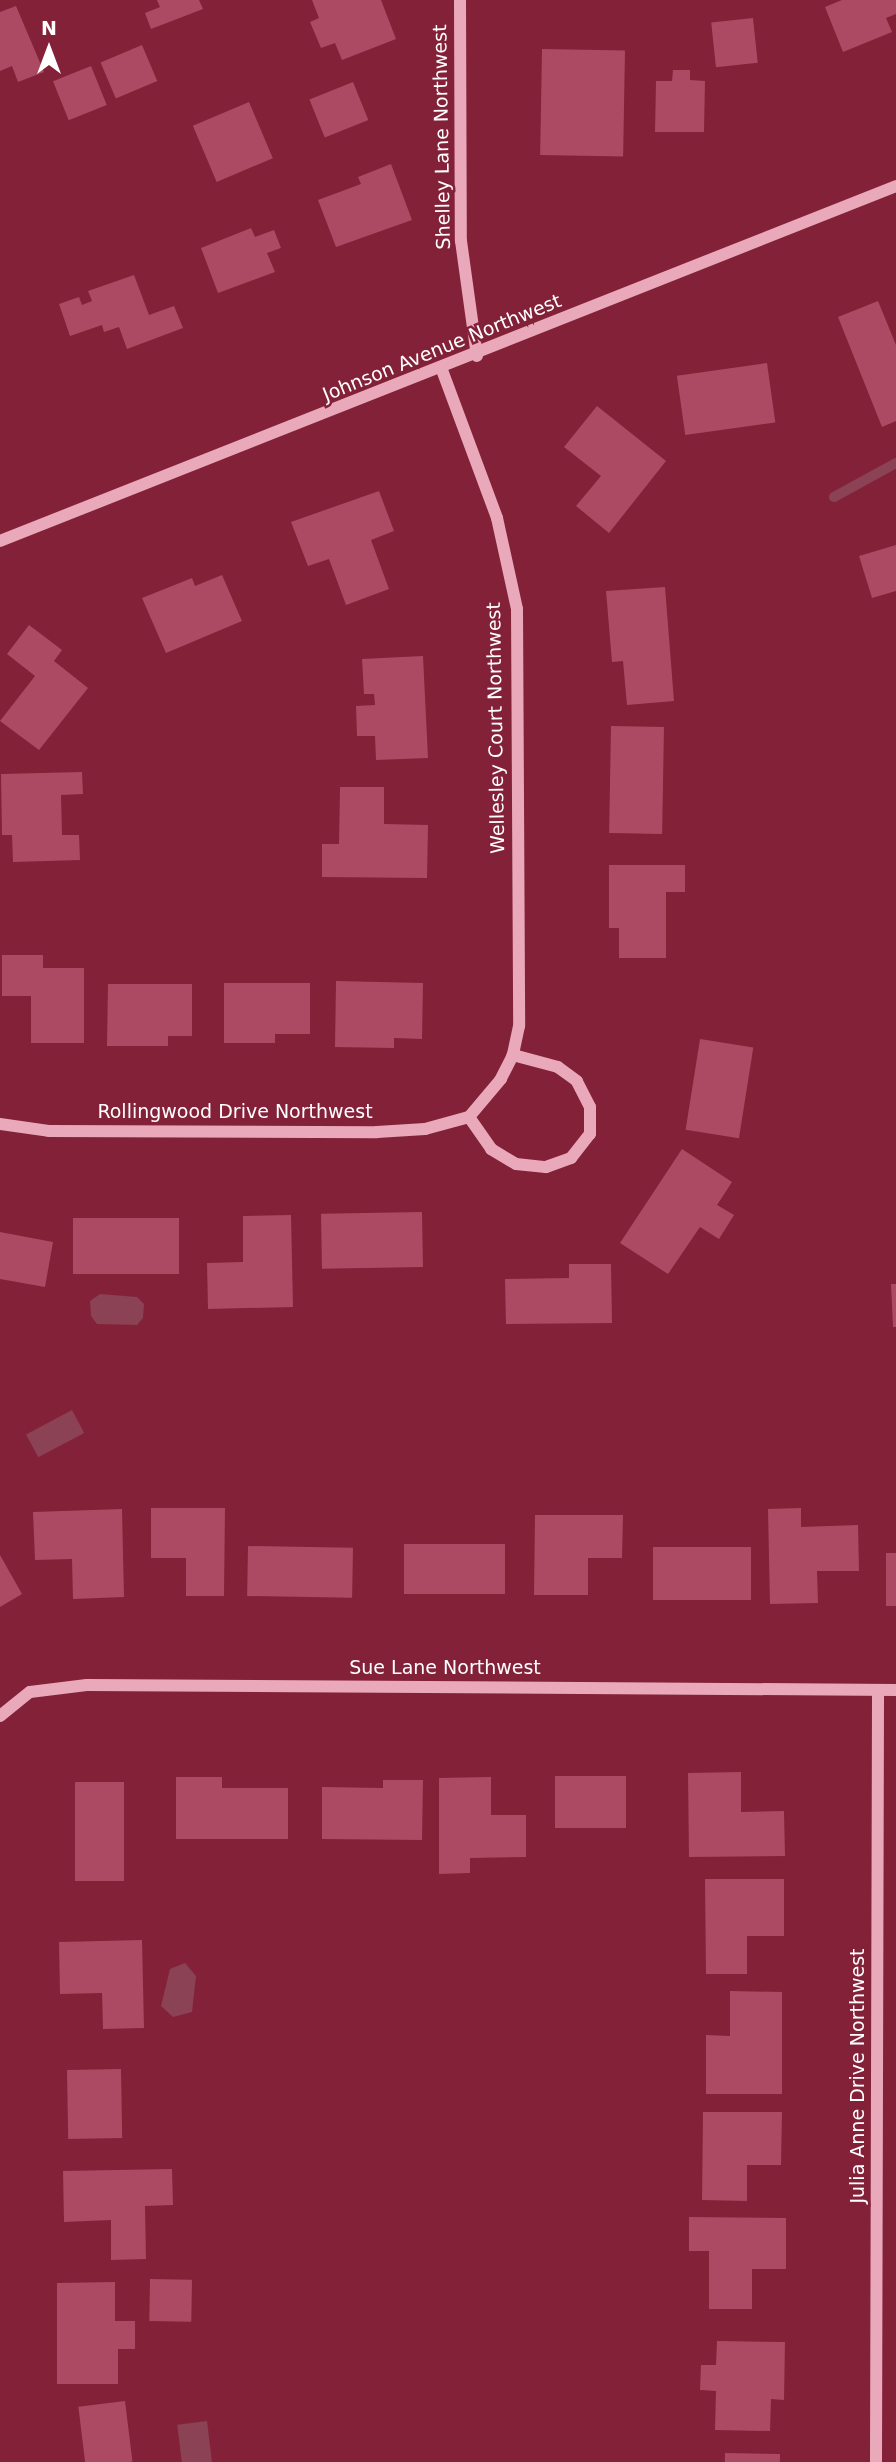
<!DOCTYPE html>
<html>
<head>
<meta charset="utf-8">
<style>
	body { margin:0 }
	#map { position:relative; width:896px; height:2462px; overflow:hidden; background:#832139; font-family:"DejaVu Sans",sans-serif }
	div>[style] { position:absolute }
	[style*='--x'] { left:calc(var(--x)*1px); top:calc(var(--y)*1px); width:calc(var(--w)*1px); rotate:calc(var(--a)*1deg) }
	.water>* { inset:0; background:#8a4254; transform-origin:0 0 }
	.stream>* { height:10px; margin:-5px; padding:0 5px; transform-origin:5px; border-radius:5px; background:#8a4254 }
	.building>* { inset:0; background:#ac4a63; transform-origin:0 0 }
	.minor>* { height:12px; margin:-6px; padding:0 6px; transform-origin:6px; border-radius:6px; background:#e9a9ba }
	span { translate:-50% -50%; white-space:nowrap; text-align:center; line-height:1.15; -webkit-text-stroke:5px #832139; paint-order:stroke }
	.street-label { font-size:19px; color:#fff }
	.north { position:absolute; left:14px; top:14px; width:70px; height:70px; -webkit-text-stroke:5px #832139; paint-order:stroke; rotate:0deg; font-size:19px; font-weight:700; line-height:28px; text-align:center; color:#fff }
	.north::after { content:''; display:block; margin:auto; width:24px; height:32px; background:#fff; clip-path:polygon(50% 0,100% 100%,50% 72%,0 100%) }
</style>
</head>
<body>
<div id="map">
	<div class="water">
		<i style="clip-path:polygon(100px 1294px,137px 1297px,144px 1304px,143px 1318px,137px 1325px,97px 1324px,91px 1316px,90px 1301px)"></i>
		<i style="left:72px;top:1410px;width:26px;height:52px;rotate:62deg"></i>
		<i style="clip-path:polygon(185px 1963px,196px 1976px,192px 2012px,173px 2017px,161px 2006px,170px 1969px)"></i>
		<i style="left:207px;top:2421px;width:41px;height:30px;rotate:83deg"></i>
	</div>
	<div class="stream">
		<i style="--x:834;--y:497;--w:71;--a:-28.7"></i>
	</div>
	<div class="building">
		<i style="clip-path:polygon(157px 0,199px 0,203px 9px,151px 29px,145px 13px,160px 7px)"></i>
		<i style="clip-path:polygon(312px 0,381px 0,396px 39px,342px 60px,335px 43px,321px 48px,310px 22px,319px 18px)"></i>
		<i style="clip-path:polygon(842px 0,896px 0,896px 14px,886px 18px,892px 32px,843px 52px,825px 7px)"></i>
		<i style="clip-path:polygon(16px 6px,44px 72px,18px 82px,12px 66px,0 71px,0 12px)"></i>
		<i style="left:753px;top:18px;width:45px;height:42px;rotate:84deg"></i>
		<i style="left:142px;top:45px;width:39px;height:45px;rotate:67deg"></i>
		<i style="left:542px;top:49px;width:83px;height:106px;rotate:1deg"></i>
		<i style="left:91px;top:66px;width:42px;height:41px;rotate:68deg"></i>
		<i style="clip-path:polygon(673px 70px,690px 70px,690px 80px,705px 81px,704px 132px,655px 132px,656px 81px,672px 81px)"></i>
		<i style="left:353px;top:82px;width:41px;height:47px;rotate:68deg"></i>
		<i style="left:249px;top:102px;width:61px;height:61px;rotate:67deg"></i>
		<i style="clip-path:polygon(391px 164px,412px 220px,336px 247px,318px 200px,361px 184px,358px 177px)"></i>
		<i style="clip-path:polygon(251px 228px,255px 237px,274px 230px,281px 248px,267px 253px,275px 272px,218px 293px,201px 248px)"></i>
		<i style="clip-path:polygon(134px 275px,149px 315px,174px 306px,183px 328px,127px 349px,119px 327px,104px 332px,102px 325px,70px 336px,59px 304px,79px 297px,82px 305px,92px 301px,88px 291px)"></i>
		<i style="clip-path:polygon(878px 301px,896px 345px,896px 421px,882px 427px,838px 317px)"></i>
		<i style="left:767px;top:363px;width:60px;height:91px;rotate:82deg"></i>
		<i style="clip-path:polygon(597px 406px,666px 461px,609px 533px,576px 506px,601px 476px,564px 447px)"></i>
		<i style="clip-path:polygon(379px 491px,394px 531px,371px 540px,389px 589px,346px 605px,329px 559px,308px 566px,291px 522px)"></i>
		<i style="clip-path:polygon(896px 545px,896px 591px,872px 598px,859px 556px)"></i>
		<i style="clip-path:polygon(222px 575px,242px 621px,166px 653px,142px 598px,192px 578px,195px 586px)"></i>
		<i style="clip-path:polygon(665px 587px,674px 701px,627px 705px,623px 661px,612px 662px,606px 591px)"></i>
		<i style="clip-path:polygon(29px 625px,62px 650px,54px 661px,88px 688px,39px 750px,0 721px,35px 676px,7px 654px)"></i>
		<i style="clip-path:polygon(423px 656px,428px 758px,376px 760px,375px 736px,357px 736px,356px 706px,375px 705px,374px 694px,364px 694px,362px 659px)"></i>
		<i style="left:611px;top:726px;width:53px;height:107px;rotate:1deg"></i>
		<i style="clip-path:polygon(82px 772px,83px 794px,61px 795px,62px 835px,79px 835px,80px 860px,13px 862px,12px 835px,2px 835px,1px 774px)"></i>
		<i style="clip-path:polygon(340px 787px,384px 787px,384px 824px,428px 825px,427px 878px,322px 877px,322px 844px,339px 844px)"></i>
		<i style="clip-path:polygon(609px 865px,685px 865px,685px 892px,666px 892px,666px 958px,619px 958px,619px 928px,609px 928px)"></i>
		<i style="clip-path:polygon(2px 955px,43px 955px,43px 968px,84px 968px,84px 1043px,31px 1043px,31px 996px,2px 996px)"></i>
		<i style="clip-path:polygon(336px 981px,423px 983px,422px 1039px,394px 1038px,394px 1048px,335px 1047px)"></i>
		<i style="clip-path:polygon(224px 983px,310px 983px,310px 1034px,275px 1034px,275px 1043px,224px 1043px)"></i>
		<i style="clip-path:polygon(108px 984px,192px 984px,192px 1036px,168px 1036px,168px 1046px,107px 1046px)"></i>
		<i style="left:700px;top:1039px;width:54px;height:92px;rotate:9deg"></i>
		<i style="clip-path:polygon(682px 1149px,732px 1182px,717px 1205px,734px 1215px,719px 1239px,700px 1227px,668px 1274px,620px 1243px)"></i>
		<i style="left:422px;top:1212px;width:55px;height:101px;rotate:89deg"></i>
		<i style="clip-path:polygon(291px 1215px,293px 1307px,208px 1309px,207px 1263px,243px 1262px,243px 1216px)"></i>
		<i style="left:73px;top:1218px;width:106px;height:56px"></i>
		<i style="clip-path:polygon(0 1232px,53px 1242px,45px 1287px,0 1279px)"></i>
		<i style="clip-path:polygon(569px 1264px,611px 1264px,612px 1323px,506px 1324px,505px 1279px,569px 1278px)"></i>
		<i style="clip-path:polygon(891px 1284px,896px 1284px,896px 1327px,893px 1327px)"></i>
		<i style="clip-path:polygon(151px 1508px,225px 1508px,224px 1596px,186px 1596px,186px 1558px,151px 1558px)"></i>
		<i style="clip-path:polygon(801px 1508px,801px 1527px,858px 1525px,859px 1571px,817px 1571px,818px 1603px,770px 1604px,768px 1509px)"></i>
		<i style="clip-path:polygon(122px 1509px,124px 1597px,73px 1599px,72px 1559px,35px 1560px,33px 1512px)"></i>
		<i style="clip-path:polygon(535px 1515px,623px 1515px,622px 1558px,588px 1558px,588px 1595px,534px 1595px)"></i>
		<i style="left:505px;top:1544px;width:50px;height:101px;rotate:90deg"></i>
		<i style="left:248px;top:1546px;width:105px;height:50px;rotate:1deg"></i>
		<i style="left:751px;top:1547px;width:53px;height:98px;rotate:90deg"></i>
		<i style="left:886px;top:1553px;width:10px;height:53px"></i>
		<i style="clip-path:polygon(0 1555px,22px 1594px,0 1607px)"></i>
		<i style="clip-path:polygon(741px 1772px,741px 1812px,784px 1811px,785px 1856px,689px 1857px,688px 1773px)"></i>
		<i style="left:555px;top:1776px;width:71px;height:52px"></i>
		<i style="clip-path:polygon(176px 1777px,222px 1777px,222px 1788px,288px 1788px,288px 1839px,176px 1839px)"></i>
		<i style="clip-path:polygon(491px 1777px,491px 1815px,526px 1815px,526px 1857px,470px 1858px,470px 1873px,439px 1874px,439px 1778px)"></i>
		<i style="clip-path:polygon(383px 1780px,423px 1780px,422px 1840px,322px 1839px,322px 1787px,383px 1788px)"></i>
		<i style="left:75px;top:1782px;width:49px;height:99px"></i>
		<i style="clip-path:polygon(705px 1879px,784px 1879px,784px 1936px,747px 1936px,747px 1974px,706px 1974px)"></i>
		<i style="clip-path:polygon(142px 1940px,144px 2028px,103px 2029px,102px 1993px,60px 1994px,59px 1942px)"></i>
		<i style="clip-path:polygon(730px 1991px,782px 1992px,782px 2094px,706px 2094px,706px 2035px,730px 2036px)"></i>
		<i style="left:121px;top:2069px;width:69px;height:54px;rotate:89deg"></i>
		<i style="clip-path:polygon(703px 2112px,782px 2112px,781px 2165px,747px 2165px,747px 2201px,702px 2200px)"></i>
		<i style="clip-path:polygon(172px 2169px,173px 2205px,145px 2206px,146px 2259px,111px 2260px,111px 2220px,64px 2222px,63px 2171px)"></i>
		<i style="clip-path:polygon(689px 2217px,786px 2218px,786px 2269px,752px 2269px,752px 2309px,709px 2309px,709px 2251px,689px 2251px)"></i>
		<i style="left:150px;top:2279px;width:42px;height:42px;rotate:1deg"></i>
		<i style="clip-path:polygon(115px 2282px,115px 2321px,135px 2321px,135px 2349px,118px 2349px,118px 2384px,57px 2384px,57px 2283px)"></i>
		<i style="clip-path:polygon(717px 2341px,785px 2342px,784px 2400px,771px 2399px,770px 2431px,715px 2430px,716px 2391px,700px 2390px,701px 2365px,716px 2365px)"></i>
		<i style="left:125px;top:2401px;width:61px;height:47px;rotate:83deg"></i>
		<i style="left:725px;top:2453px;width:55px;height:9px;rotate:1deg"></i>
	</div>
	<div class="minor">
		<i style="--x:460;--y:0;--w:241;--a:89.8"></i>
		<i style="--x:461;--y:241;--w:116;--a:82.1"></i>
		<i style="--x:442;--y:370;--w:158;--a:69.6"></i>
		<i style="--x:497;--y:518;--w:93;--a:77.6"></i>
		<i style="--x:517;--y:609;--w:417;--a:89.7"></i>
		<i style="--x:519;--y:1026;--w:30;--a:102"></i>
		<i style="--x:513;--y:1055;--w:27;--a:117"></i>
		<i style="--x:501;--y:1079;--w:50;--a:130.1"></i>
		<i style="--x:469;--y:1117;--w:39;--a:55"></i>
		<i style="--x:491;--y:1149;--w:29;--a:31"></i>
		<i style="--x:516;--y:1164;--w:30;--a:6"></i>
		<i style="--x:546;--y:1167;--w:27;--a:-20"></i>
		<i style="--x:571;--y:1158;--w:31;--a:-52"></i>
		<i style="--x:590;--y:1134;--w:27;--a:-90"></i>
		<i style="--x:590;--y:1107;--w:29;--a:-117"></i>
		<i style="--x:577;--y:1081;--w:24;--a:-144"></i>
		<i style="--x:558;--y:1067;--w:47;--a:-165.1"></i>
		<i style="--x:0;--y:541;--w:964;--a:-21.61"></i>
		<i style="--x:0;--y:1124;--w:49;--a:8.1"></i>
		<i style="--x:49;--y:1131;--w:328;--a:0.2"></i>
		<i style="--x:377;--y:1132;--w:48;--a:-3.6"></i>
		<i style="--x:425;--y:1129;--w:46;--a:-15.3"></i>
		<i style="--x:0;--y:1716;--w:38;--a:-39"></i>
		<i style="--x:30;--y:1692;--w:57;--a:-7"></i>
		<i style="--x:87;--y:1685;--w:809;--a:0.35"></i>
		<i style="--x:876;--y:2462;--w:772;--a:-89.85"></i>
	</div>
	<div class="street-label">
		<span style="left:442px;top:137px;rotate:-91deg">Shelley Lane Northwest</span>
		<span style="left:442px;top:348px;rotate:-22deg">Johnson Avenue Northwest</span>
		<span style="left:496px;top:728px;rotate:-91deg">Wellesley Court Northwest</span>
		<span style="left:235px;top:1112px">Rollingwood Drive Northwest</span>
		<span style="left:445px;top:1668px">Sue Lane Northwest</span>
		<span style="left:858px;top:2076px;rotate:-90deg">Julia Anne Drive Northwest</span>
	</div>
	<div class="north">N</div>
</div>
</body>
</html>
